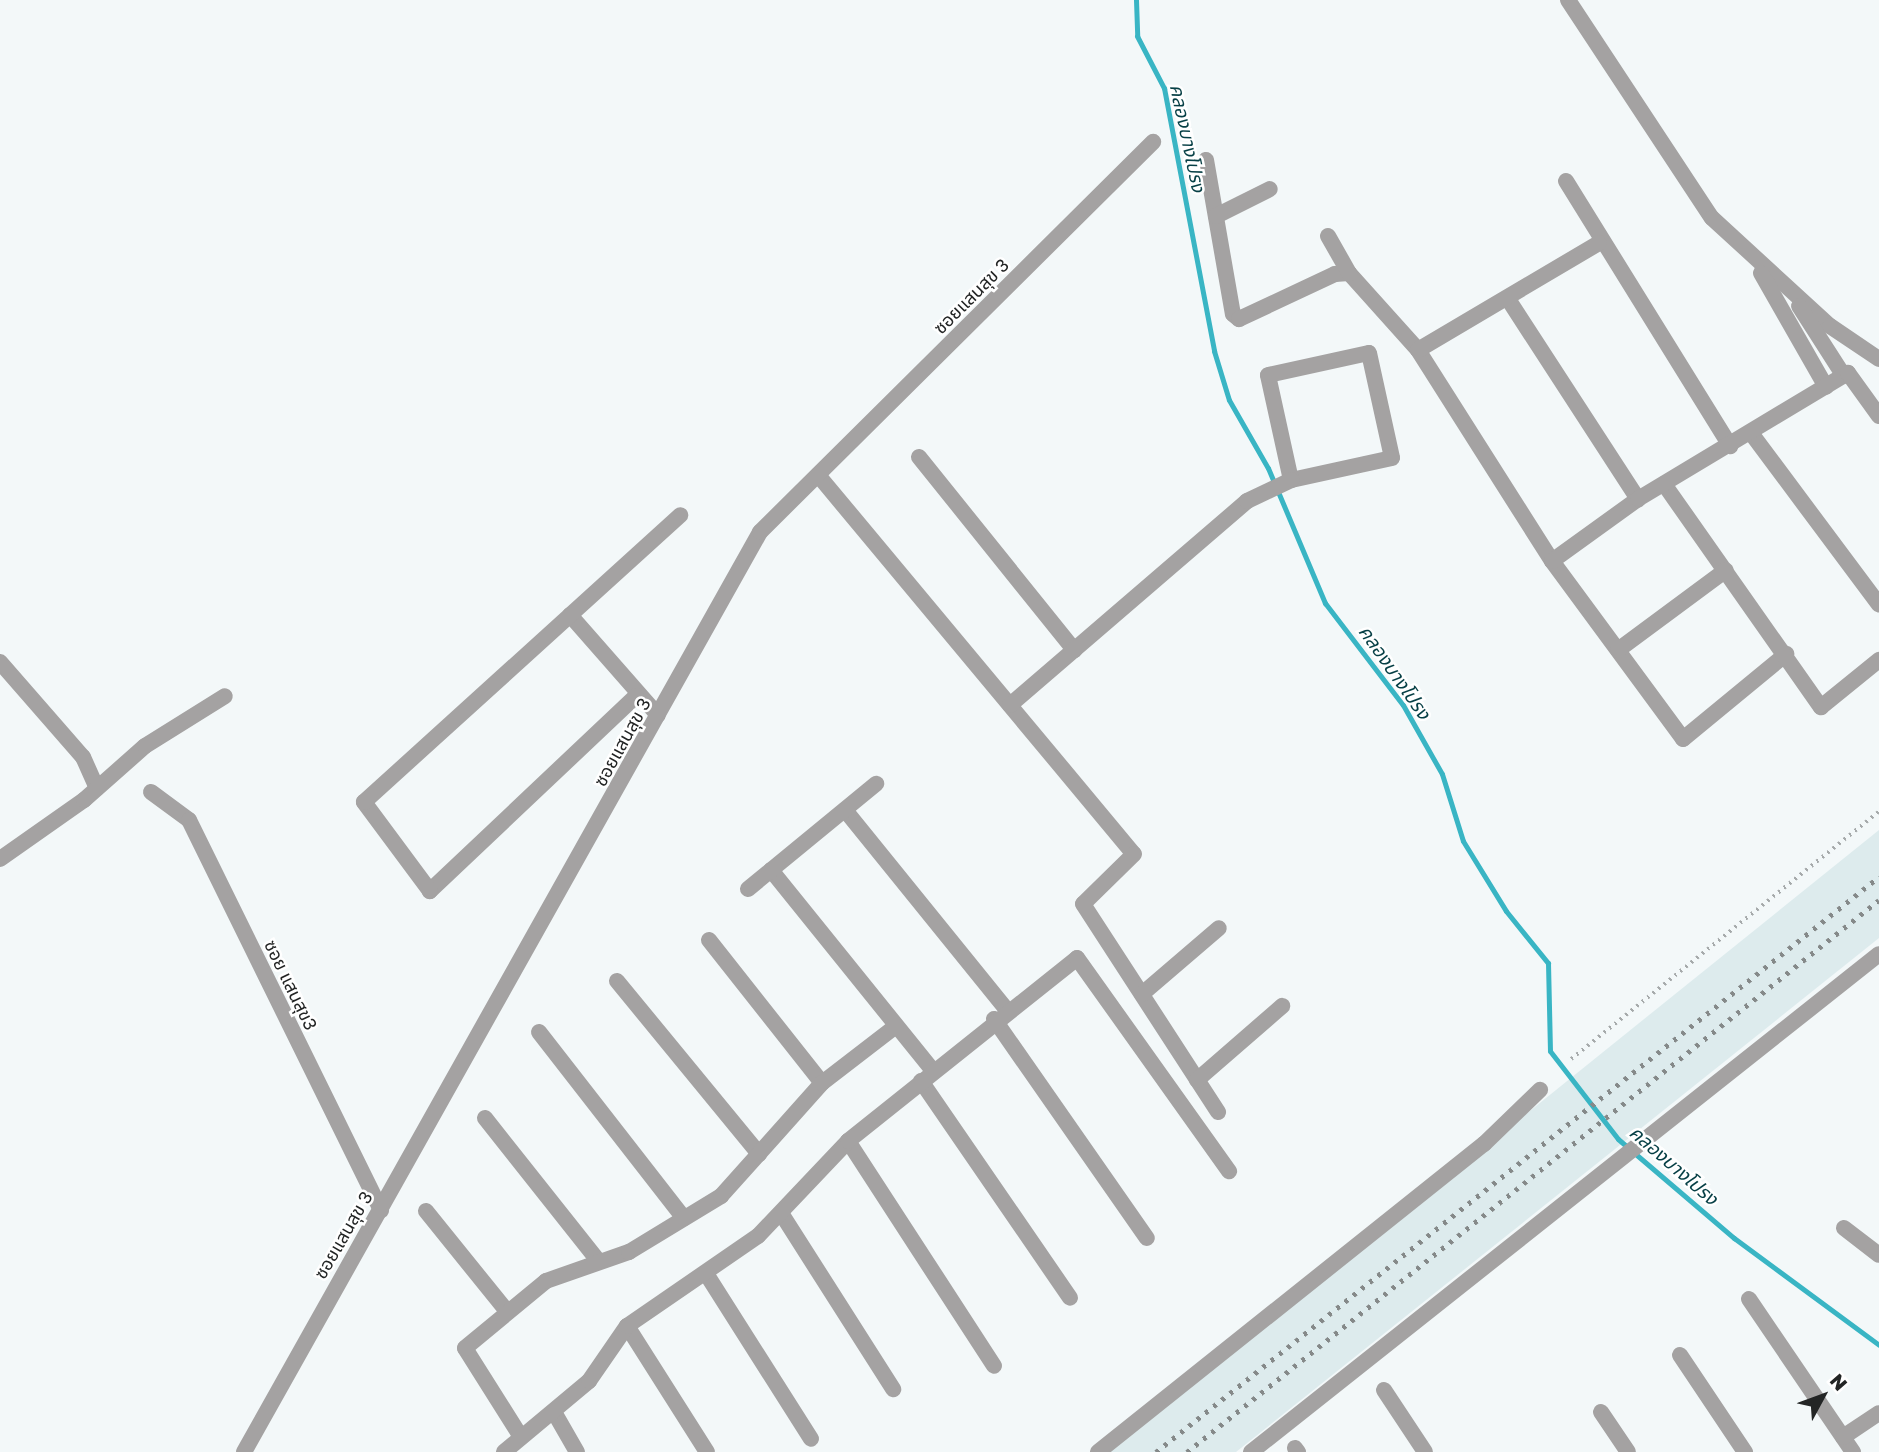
<!DOCTYPE html>
<html>
<head>
<meta charset="utf-8">
<style>
	body { margin:0 }
	#map { position:relative; width:1879px; height:1452px; overflow:hidden; background:#f3f8f9; font-family:"Golos Text","Noto Sans Thai",sans-serif }
	div>[style] { position:absolute }
	[style*='--x'] { left:calc(var(--x)*1px); top:calc(var(--y)*1px); width:calc(var(--w)*1px); rotate:calc(var(--a)*1deg) }
	.built>* { inset:0; background:#ddebed }
	.stream>* { height:5px; margin:-2.5px; padding:0 2.5px; transform-origin:2.5px; border-radius:2.5px; background:#39b5c4 }
	.path>* { height:3.5px; margin-top:-1.75px; transform-origin:0; background:repeating-linear-gradient(90deg,#a6aaab 0 2px,transparent 0 7px) }
	.minor>* { height:16px; margin:-8px; padding:0 8px; transform-origin:8px; border-radius:8px; background:#a4a2a2 }
	.rail>* { height:5px; margin-top:-2.5px; transform-origin:0; background:repeating-linear-gradient(90deg,#858989 0 3.5px,transparent 0 10.5px) }
	span { translate:-50% -50%; white-space:nowrap; text-align:center; line-height:1.15; -webkit-text-stroke:5px #fff; paint-order:stroke }
	.street-label { font-size:18px; color:#232525 }
	.water-label { font-size:19px; color:#063f45; font-style:italic }
	.north { position:absolute; left:1788px; top:1361px; width:70px; height:70px; -webkit-text-stroke:5px #fff; paint-order:stroke; rotate:49deg; font-size:19px; font-weight:700; line-height:28px; text-align:center; color:#232525 }
	.north::after { content:''; display:block; margin:auto; width:24px; height:32px; background:#232525; clip-path:polygon(50% 0,100% 100%,50% 72%,0 100%) }
</style>
</head>
<body>
<div id="map">
	<div class="built">
		<i style="clip-path:polygon(1879px 830px,1879px 938px,1236px 1452px,1106px 1452px)"></i>
	</div>
	<div class="stream">
		<i style="--x:1136;--y:0;--w:36;--a:88"></i>
		<i style="--x:1137;--y:36;--w:59;--a:62.6"></i>
		<i style="--x:1164;--y:88;--w:268;--a:79.2"></i>
		<i style="--x:1214;--y:351;--w:51;--a:73"></i>
		<i style="--x:1229;--y:400;--w:78;--a:60.2"></i>
		<i style="--x:1268;--y:468;--w:147;--a:67.1"></i>
		<i style="--x:1325;--y:603;--w:128;--a:52.6"></i>
		<i style="--x:1403;--y:705;--w:79;--a:60.5"></i>
		<i style="--x:1442;--y:774;--w:70;--a:72.6"></i>
		<i style="--x:1463;--y:841;--w:82;--a:58.4"></i>
		<i style="--x:1506;--y:911;--w:67;--a:51.1"></i>
		<i style="--x:1548;--y:963;--w:88;--a:88.7"></i>
		<i style="--x:1550;--y:1051;--w:111;--a:52.3"></i>
		<i style="--x:1618;--y:1139;--w:153;--a:40.5"></i>
		<i style="--x:1734;--y:1238;--w:180;--a:36.4"></i>
	</div>
	<div class="path">
		<i style="--x:1571;--y:1059;--w:395;--a:-38.8"></i>
	</div>
	<div class="minor">
		<i style="--x:1568;--y:0;--w:261;--a:56.6"></i>
		<i style="--x:1712;--y:218;--w:160;--a:42.5"></i>
		<i style="--x:1830;--y:326;--w:59;--a:34"></i>
		<i style="--x:1206;--y:160;--w:156;--a:80.1"></i>
		<i style="--x:1233;--y:314;--w:8;--a:40"></i>
		<i style="--x:1239;--y:319;--w:106;--a:-25.1"></i>
		<i style="--x:1335;--y:274;--w:14;--a:-4"></i>
		<i style="--x:1349;--y:273;--w:103;--a:48.1"></i>
		<i style="--x:1418;--y:350;--w:250;--a:57.6"></i>
		<i style="--x:1552;--y:561;--w:221;--a:53.6"></i>
		<i style="--x:1683;--y:739;--w:134;--a:-39.5"></i>
		<i style="--x:1566;--y:181;--w:312;--a:58.2"></i>
		<i style="--x:1216;--y:216;--w:60;--a:-26.6"></i>
		<i style="--x:1328;--y:236;--w:43;--a:60.4"></i>
		<i style="--x:1761;--y:273;--w:131;--a:60.3"></i>
		<i style="--x:1508;--y:299;--w:239;--a:57"></i>
		<i style="--x:1799;--y:306;--w:83;--a:57.3"></i>
		<i style="--x:1418;--y:350;--w:210;--a:-30.6"></i>
		<i style="--x:1369;--y:353;--w:107;--a:77.6"></i>
		<i style="--x:1392;--y:458;--w:103;--a:167.7"></i>
		<i style="--x:1291;--y:480;--w:107;--a:-102.4"></i>
		<i style="--x:1268;--y:375;--w:103;--a:-12.3"></i>
		<i style="--x:1751;--y:433;--w:214;--a:53.3"></i>
		<i style="--x:919;--y:457;--w:248;--a:51.2"></i>
		<i style="--x:818;--y:475;--w:493;--a:50.2"></i>
		<i style="--x:1134;--y:854;--w:71;--a:135.6"></i>
		<i style="--x:1083;--y:904;--w:248;--a:57"></i>
		<i style="--x:1664;--y:484;--w:273;--a:54.9"></i>
		<i style="--x:1821;--y:707;--w:75;--a:-39"></i>
		<i style="--x:1552;--y:561;--w:106;--a:-35.8"></i>
		<i style="--x:1638;--y:499;--w:245;--a:-31"></i>
		<i style="--x:1848;--y:373;--w:53;--a:54.2"></i>
		<i style="--x:570;--y:615;--w:133;--a:48.7"></i>
		<i style="--x:1618;--y:650;--w:134;--a:-36.5"></i>
		<i style="--x:0;--y:662;--w:126;--a:48.9"></i>
		<i style="--x:83;--y:757;--w:34;--a:66"></i>
		<i style="--x:636;--y:696;--w:284;--a:136.6"></i>
		<i style="--x:430;--y:891;--w:111;--a:-126.6"></i>
		<i style="--x:364;--y:802;--w:427;--a:-42.2"></i>
		<i style="--x:1010;--y:705;--w:313;--a:-40.7"></i>
		<i style="--x:1247;--y:501;--w:49;--a:-25.5"></i>
		<i style="--x:151;--y:792;--w:47;--a:36.4"></i>
		<i style="--x:189;--y:820;--w:435;--a:63.8"></i>
		<i style="--x:845;--y:810;--w:256;--a:51"></i>
		<i style="--x:0;--y:859;--w:103;--a:-35.1"></i>
		<i style="--x:84;--y:800;--w:81;--a:-41.5"></i>
		<i style="--x:145;--y:746;--w:94;--a:-32"></i>
		<i style="--x:771;--y:870;--w:258;--a:51.1"></i>
		<i style="--x:748;--y:889;--w:166;--a:-39.4"></i>
		<i style="--x:709;--y:940;--w:182;--a:51.7"></i>
		<i style="--x:617;--y:981;--w:224;--a:50.6"></i>
		<i style="--x:1142;--y:994;--w:101;--a:-40.6"></i>
		<i style="--x:994;--y:1019;--w:267;--a:55.1"></i>
		<i style="--x:539;--y:1032;--w:236;--a:52.1"></i>
		<i style="--x:1197;--y:1080;--w:113;--a:-41"></i>
		<i style="--x:921;--y:1081;--w:263;--a:55.5"></i>
		<i style="--x:485;--y:1118;--w:179;--a:51.6"></i>
		<i style="--x:848;--y:1141;--w:268;--a:57"></i>
		<i style="--x:426;--y:1211;--w:127;--a:51.1"></i>
		<i style="--x:781;--y:1213;--w:209;--a:57.5"></i>
		<i style="--x:1844;--y:1228;--w:44;--a:37.6"></i>
		<i style="--x:707;--y:1275;--w:194;--a:57.6"></i>
		<i style="--x:1749;--y:1299;--w:185;--a:55.8"></i>
		<i style="--x:627;--y:1326;--w:149;--a:57.6"></i>
		<i style="--x:1680;--y:1355;--w:117;--a:56.2"></i>
		<i style="--x:1384;--y:1390;--w:74;--a:56.5"></i>
		<i style="--x:554;--y:1412;--w:46;--a:60.1"></i>
		<i style="--x:1601;--y:1412;--w:48;--a:56"></i>
		<i style="--x:521;--y:1437;--w:105;--a:-122.2"></i>
		<i style="--x:465;--y:1348;--w:105;--a:-39.6"></i>
		<i style="--x:546;--y:1281;--w:88;--a:-19.3"></i>
		<i style="--x:629;--y:1252;--w:108;--a:-31.3"></i>
		<i style="--x:721;--y:1196;--w:152;--a:-48.2"></i>
		<i style="--x:822;--y:1083;--w:93;--a:-37.6"></i>
		<i style="--x:1843;--y:1437;--w:43;--a:-33.7"></i>
		<i style="--x:1295;--y:1448;--w:5;--a:53"></i>
		<i style="--x:244;--y:1452;--w:1055;--a:-60.71"></i>
		<i style="--x:760;--y:532;--w:554;--a:-44.78"></i>
		<i style="--x:504;--y:1452;--w:111;--a:-39.9"></i>
		<i style="--x:589;--y:1381;--w:67;--a:-55.4"></i>
		<i style="--x:627;--y:1326;--w:159;--a:-34.5"></i>
		<i style="--x:758;--y:1236;--w:131;--a:-46.5"></i>
		<i style="--x:848;--y:1141;--w:293;--a:-38.6"></i>
		<i style="--x:1077;--y:958;--w:262;--a:54.5"></i>
		<i style="--x:1098;--y:1452;--w:494;--a:-38.6"></i>
		<i style="--x:1484;--y:1144;--w:78;--a:-44"></i>
		<i style="--x:1251;--y:1452;--w:801;--a:-38.41"></i>
	</div>
	<div class="rail">
		<i style="--x:1156;--y:1452;--w:924;--a:-38.5"></i>
		<i style="--x:1187;--y:1452;--w:885;--a:-38.58"></i>
	</div>
	<div class="street-label">
		<span style="left:971px;top:296px;rotate:-45deg">ซอยแสนสุข 3</span>
		<span style="left:622px;top:742px;rotate:-61deg">ซอยแสนสุข 3</span>
		<span style="left:291px;top:985px;rotate:64deg">ซอย แสนสุข3</span>
		<span style="left:343px;top:1235px;rotate:-60deg">ซอยแสนสุข 3</span>
	</div>
	<div class="water-label">
		<span style="left:1188px;top:138px;rotate:78deg">คลองบางโปรง</span>
		<span style="left:1395px;top:672px;rotate:55deg">คลองบางโปรง</span>
		<span style="left:1674px;top:1165px;rotate:41deg">คลองบางโปรง</span>
	</div>
	<div class="north">N</div>
</div>
</body>
</html>
